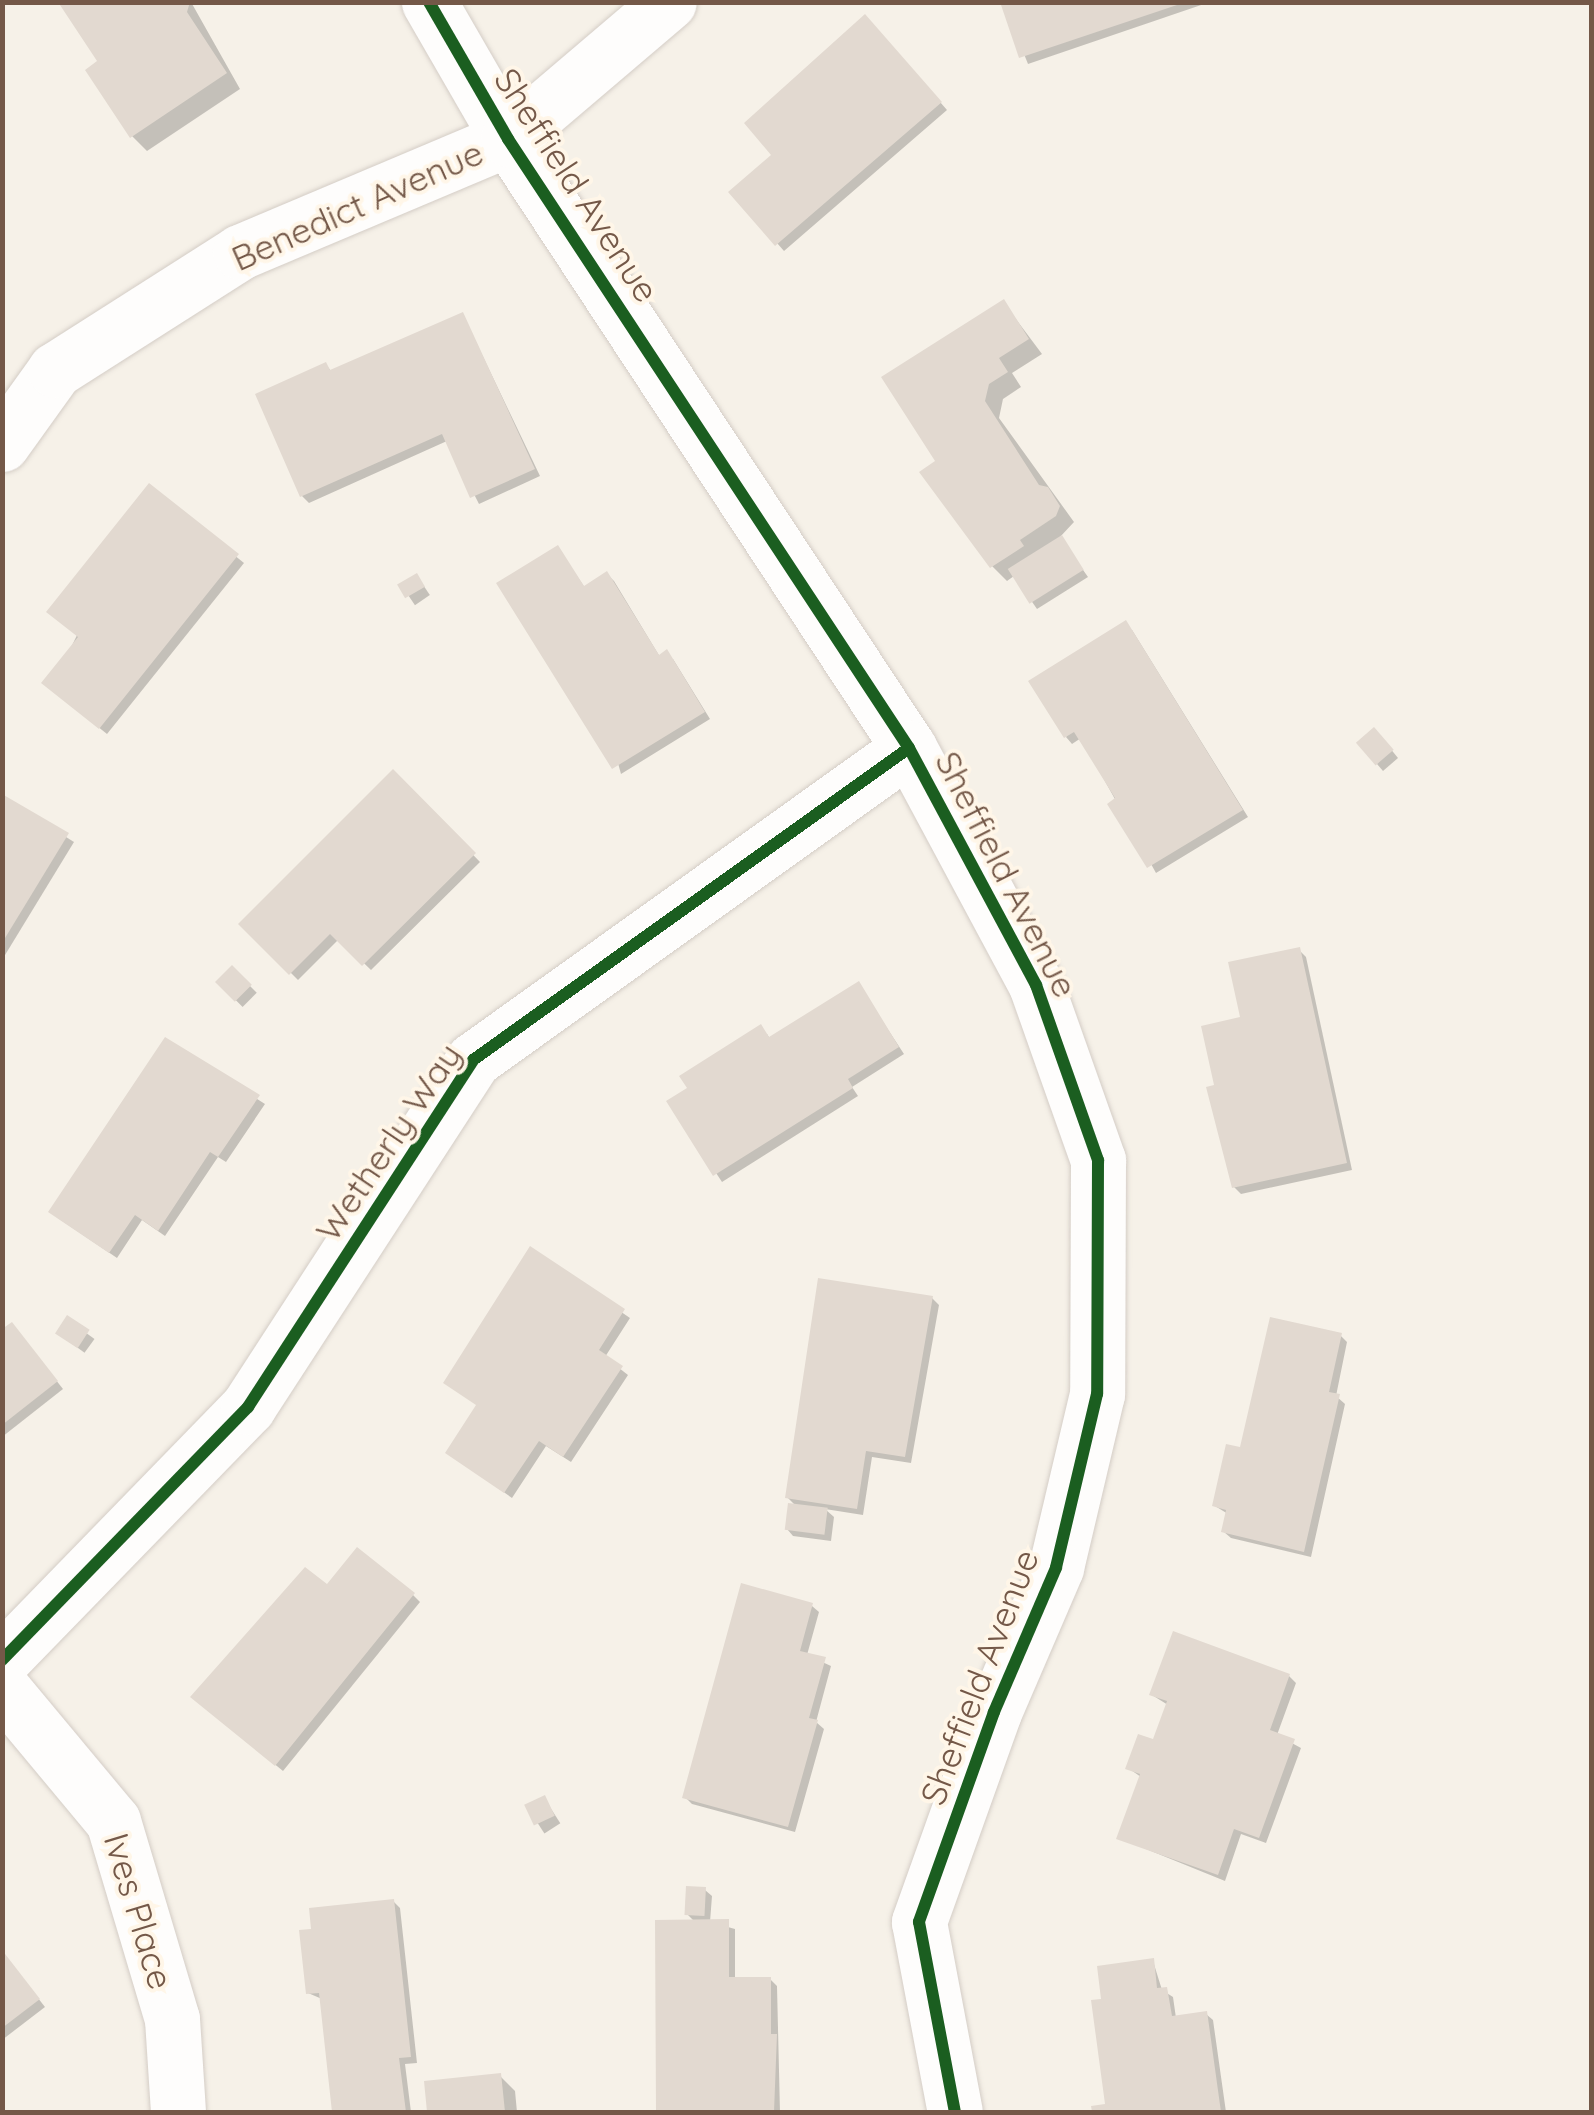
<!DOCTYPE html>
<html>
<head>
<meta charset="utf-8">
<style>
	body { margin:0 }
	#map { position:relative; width:1594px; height:2115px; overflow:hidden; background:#f6f1e8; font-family:Quicksand,sans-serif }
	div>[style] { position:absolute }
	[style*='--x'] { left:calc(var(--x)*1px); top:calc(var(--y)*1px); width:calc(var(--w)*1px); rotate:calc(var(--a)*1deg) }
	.shadow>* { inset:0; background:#0003; transform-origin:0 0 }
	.building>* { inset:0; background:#e2d9d0; transform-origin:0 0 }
	.roads { filter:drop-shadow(0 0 2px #d4cdc6) drop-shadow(0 0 2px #d4cdc6) }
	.minor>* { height:55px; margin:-27.5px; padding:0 27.5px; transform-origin:27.5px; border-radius:27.5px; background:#fefdfc }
	.cycleway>* { height:12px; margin:-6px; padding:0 6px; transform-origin:6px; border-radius:6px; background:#1b5e20 }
	span { translate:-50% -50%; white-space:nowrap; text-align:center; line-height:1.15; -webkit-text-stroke:8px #fff6e8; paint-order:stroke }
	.street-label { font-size:35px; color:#745848 }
	.frame { position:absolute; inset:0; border:5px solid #745848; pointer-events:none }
</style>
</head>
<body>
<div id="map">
	<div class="shadow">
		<i style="clip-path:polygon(61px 2px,191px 2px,240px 89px,147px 151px,132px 136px,100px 62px)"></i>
		<i style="clip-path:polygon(1003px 2px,1210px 2px,1028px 64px)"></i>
		<i style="clip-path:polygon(872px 24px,947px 110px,784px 251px,732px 192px,775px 155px)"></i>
		<i style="clip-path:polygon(1003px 302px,1042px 354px,1012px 373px,1021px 387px,1003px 399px,999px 418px,1074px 522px,1060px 537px,1088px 577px,1037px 609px,1014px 576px,1007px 581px,992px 566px,939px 462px)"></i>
		<i style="clip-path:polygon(463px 315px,540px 476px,479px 504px,447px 441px,309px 503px,302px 496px,326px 365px,332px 372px)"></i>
		<i style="clip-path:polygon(149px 486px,244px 563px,107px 734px,51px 689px)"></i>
		<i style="clip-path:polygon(558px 548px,585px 588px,607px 574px,614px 581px,660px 657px,673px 659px,710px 719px,621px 774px)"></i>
		<i style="left:417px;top:576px;width:23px;height:18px;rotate:56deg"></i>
		<i style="clip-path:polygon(1132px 630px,1248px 817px,1156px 873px,1081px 738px,1072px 744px,1066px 737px)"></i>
		<i style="clip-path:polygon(1381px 737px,1398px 758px,1383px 771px,1377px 764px)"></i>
		<i style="clip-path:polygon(393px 772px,480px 862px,371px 970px,339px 939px,298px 980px,242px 924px)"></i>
		<i style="clip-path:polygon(2px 797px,74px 842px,2px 960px)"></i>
		<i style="clip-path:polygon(1299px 950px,1306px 957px,1352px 1170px,1241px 1194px,1234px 1187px,1217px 1087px,1243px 1019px)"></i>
		<i style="left:232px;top:968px;width:35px;height:20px;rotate:45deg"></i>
		<i style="clip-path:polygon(858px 984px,904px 1054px,852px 1087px,858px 1096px,722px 1182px,669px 1102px,767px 1034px,770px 1039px)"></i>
		<i style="clip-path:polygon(166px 1041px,265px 1104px,226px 1162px,218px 1157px,165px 1236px,142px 1220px,117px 1258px,58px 1218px)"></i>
		<i style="clip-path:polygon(531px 1250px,630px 1318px,605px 1357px,628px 1375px,571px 1462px,546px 1446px,512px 1498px,448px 1453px,479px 1406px)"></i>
		<i style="clip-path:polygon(932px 1298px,939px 1305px,911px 1463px,872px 1457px,863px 1515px,825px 1509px,834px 1517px,831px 1541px,793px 1536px,787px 1529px,797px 1507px,787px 1497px)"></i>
		<i style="left:67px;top:1319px;width:34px;height:17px;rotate:36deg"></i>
		<i style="clip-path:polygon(2px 1332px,18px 1332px,63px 1389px,2px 1437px)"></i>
		<i style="clip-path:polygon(1340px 1335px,1347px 1342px,1336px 1396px,1345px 1404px,1311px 1557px,1231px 1538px,1224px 1532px,1228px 1514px,1215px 1506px,1242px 1450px)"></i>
		<i style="clip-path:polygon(327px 1587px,413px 1595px,420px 1602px,283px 1771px,200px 1703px)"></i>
		<i style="clip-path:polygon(812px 1606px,819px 1612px,807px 1655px,831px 1666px,816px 1722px,824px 1729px,795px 1832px,692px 1804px,685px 1797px)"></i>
		<i style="clip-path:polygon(1289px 1676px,1296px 1683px,1277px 1735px,1301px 1748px,1266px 1843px,1241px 1834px,1225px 1881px,1119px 1838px,1141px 1777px,1128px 1768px,1154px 1743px,1168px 1705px,1152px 1695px)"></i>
		<i style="left:544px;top:1798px;width:30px;height:19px;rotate:57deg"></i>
		<i style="clip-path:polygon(705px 1890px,712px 1896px,710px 1922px,735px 1929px,735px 1979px,770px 1979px,777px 1986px,780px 2112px,658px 2112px,657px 1922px,695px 1922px,687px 1914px)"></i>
		<i style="clip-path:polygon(393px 1901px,400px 1908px,417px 2063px,405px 2064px,411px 2112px,334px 2112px,322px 1999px,308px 1993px)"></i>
		<i style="clip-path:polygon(2px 1952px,45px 2007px,2px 2040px)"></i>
		<i style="clip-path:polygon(1153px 1961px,1162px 1990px,1173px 1997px,1176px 2018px,1206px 2014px,1213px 2020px,1226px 2112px,1094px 2112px,1108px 2106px,1104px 2001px)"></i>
		<i style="clip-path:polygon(500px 2076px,515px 2091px,517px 2112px,429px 2112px,426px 2083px)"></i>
	</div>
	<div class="building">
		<i style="clip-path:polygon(58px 2px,190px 2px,187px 12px,227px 73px,130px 138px,85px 70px,97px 61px)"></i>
		<i style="clip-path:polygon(1000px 2px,1183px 2px,1183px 3px,1019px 58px)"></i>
		<i style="clip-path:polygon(865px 14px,942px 102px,775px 246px,728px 192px,771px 155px,744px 123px)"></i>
		<i style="clip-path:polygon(1004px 299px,1029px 339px,999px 358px,1008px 372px,989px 384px,985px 401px,1039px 485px,1048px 487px,1060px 506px,1056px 516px,1020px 540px,1024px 546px,990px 568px,919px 472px,935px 461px,881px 377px)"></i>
		<i style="clip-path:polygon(463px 312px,535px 469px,470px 498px,442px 434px,300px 497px,255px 394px,326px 362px,330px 370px)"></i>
		<i style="clip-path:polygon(149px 483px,239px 554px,99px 729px,41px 683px,78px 637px,46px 612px)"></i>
		<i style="left:1062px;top:535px;width:41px;height:64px;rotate:58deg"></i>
		<i style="clip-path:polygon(558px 545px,584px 586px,607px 571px,659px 655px,667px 649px,705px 712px,612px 769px,496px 583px)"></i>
		<i style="left:417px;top:573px;width:16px;height:23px;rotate:60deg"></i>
		<i style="clip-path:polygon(1126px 620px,1243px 810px,1147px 868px,1107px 804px,1115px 798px,1074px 732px,1064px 738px,1028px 681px)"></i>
		<i style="left:1374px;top:727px;width:30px;height:24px;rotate:49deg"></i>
		<i style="clip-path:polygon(393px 769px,476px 853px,362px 966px,330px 934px,289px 975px,238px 924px)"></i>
		<i style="clip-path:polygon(2px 794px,69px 833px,2px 943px)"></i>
		<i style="clip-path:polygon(1300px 947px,1347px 1163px,1232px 1188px,1206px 1087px,1214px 1085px,1201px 1026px,1240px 1017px,1228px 962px)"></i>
		<i style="left:232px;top:965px;width:28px;height:24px;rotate:45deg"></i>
		<i style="clip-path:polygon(859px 981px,899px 1047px,848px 1079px,853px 1088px,713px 1176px,666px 1101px,687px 1088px,679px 1076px,761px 1024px,769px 1037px)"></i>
		<i style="clip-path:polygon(165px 1037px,260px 1095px,218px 1157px,210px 1152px,158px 1231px,135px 1215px,109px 1253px,48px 1212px)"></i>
		<i style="clip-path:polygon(530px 1246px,625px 1309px,599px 1350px,623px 1366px,563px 1457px,539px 1441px,504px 1493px,445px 1453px,476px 1405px,443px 1383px)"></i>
		<i style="clip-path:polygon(818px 1278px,933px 1296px,905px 1457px,866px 1451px,857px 1509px,785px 1498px)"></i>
		<i style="left:67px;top:1315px;width:27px;height:22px;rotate:33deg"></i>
		<i style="clip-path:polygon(1270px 1317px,1342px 1333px,1329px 1392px,1340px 1394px,1304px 1552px,1221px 1532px,1226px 1510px,1212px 1506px,1226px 1444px,1240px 1447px)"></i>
		<i style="clip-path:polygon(12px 1322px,58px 1381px,2px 1425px,2px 1329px)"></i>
		<i style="left:788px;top:1503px;width:40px;height:27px;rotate:7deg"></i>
		<i style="clip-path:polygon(357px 1547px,415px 1593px,275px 1766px,190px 1697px,305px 1567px,327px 1584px)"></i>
		<i style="clip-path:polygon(741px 1583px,813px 1603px,800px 1651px,826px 1657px,809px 1718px,818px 1720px,788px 1827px,682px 1798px)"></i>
		<i style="clip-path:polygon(1173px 1631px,1290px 1674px,1270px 1730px,1295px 1739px,1259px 1838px,1234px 1829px,1218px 1875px,1116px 1839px,1140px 1774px,1125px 1769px,1138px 1734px,1153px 1739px,1167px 1701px,1149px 1695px)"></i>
		<i style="left:545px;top:1795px;width:23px;height:23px;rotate:65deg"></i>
		<i style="left:686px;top:1886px;width:20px;height:29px;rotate:3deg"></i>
		<i style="clip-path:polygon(394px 1899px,411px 2057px,399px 2058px,406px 2112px,332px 2112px,319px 1993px,306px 1994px,299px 1930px,311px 1929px,309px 1908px)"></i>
		<i style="clip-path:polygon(729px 1919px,729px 1977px,771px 1977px,771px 2034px,777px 2034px,774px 2112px,656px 2112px,655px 1920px)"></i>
		<i style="clip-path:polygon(2px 1950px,40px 1999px,2px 2028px)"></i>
		<i style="clip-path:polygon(1154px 1958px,1157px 1988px,1167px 1987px,1172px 2016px,1207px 2011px,1221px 2112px,1092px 2112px,1091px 2106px,1105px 2104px,1091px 2000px,1101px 1999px,1097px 1966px)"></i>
		<i style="clip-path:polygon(501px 2073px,505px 2112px,427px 2112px,424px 2081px)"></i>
	</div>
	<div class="roads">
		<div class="minor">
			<i style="--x:429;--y:2;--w:158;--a:60"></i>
			<i style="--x:508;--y:139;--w:729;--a:56.64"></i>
			<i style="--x:909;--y:748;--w:269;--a:61.8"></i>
			<i style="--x:1036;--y:985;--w:186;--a:70.5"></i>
			<i style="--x:1098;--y:1160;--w:234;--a:90.2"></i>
			<i style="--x:1097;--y:1394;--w:179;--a:103.3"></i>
			<i style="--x:1056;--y:1568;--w:157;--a:113.3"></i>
			<i style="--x:994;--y:1712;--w:223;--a:109.7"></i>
			<i style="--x:919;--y:1922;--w:193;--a:79.3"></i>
			<i style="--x:2;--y:444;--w:91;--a:-54.4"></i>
			<i style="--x:55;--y:370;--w:219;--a:-32.5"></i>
			<i style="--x:240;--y:252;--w:291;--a:-22.9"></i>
			<i style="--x:508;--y:139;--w:211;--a:-40.4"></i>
			<i style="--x:2;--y:1660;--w:353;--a:-45.8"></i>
			<i style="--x:248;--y:1407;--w:414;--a:-57"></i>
			<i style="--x:473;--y:1060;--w:536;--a:-35.59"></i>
			<i style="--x:2;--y:1688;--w:173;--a:50.2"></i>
			<i style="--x:113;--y:1821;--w:207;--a:73.4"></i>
			<i style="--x:172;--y:2019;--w:93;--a:86.3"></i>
		</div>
	</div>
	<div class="cycleway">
		<i style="--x:429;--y:2;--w:158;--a:60"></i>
		<i style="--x:508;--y:139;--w:729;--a:56.64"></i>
		<i style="--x:909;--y:748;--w:269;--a:61.8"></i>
		<i style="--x:1036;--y:985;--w:186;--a:70.5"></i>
		<i style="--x:1098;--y:1160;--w:234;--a:90.2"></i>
		<i style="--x:1097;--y:1394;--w:179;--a:103.3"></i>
		<i style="--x:1056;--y:1568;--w:157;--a:113.3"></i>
		<i style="--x:994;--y:1712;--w:223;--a:109.7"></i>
		<i style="--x:919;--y:1922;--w:193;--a:79.3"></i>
		<i style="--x:2;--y:1660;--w:353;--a:-45.8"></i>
		<i style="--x:248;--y:1407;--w:414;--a:-57"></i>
		<i style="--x:473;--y:1060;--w:536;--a:-35.59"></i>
	</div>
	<div class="street-label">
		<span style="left:577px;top:185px;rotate:57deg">Sheffield Avenue</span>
		<span style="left:357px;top:205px;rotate:-24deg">Benedict Avenue</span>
		<span style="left:1007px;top:874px;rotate:63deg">Sheffield Avenue</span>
		<span style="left:388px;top:1142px;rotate:-56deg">Wetherly Way</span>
		<span style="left:979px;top:1677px;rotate:-69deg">Sheffield Avenue</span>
		<span style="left:139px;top:1911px;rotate:73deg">Ives Place</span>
	</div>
	<div class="frame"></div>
</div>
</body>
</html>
